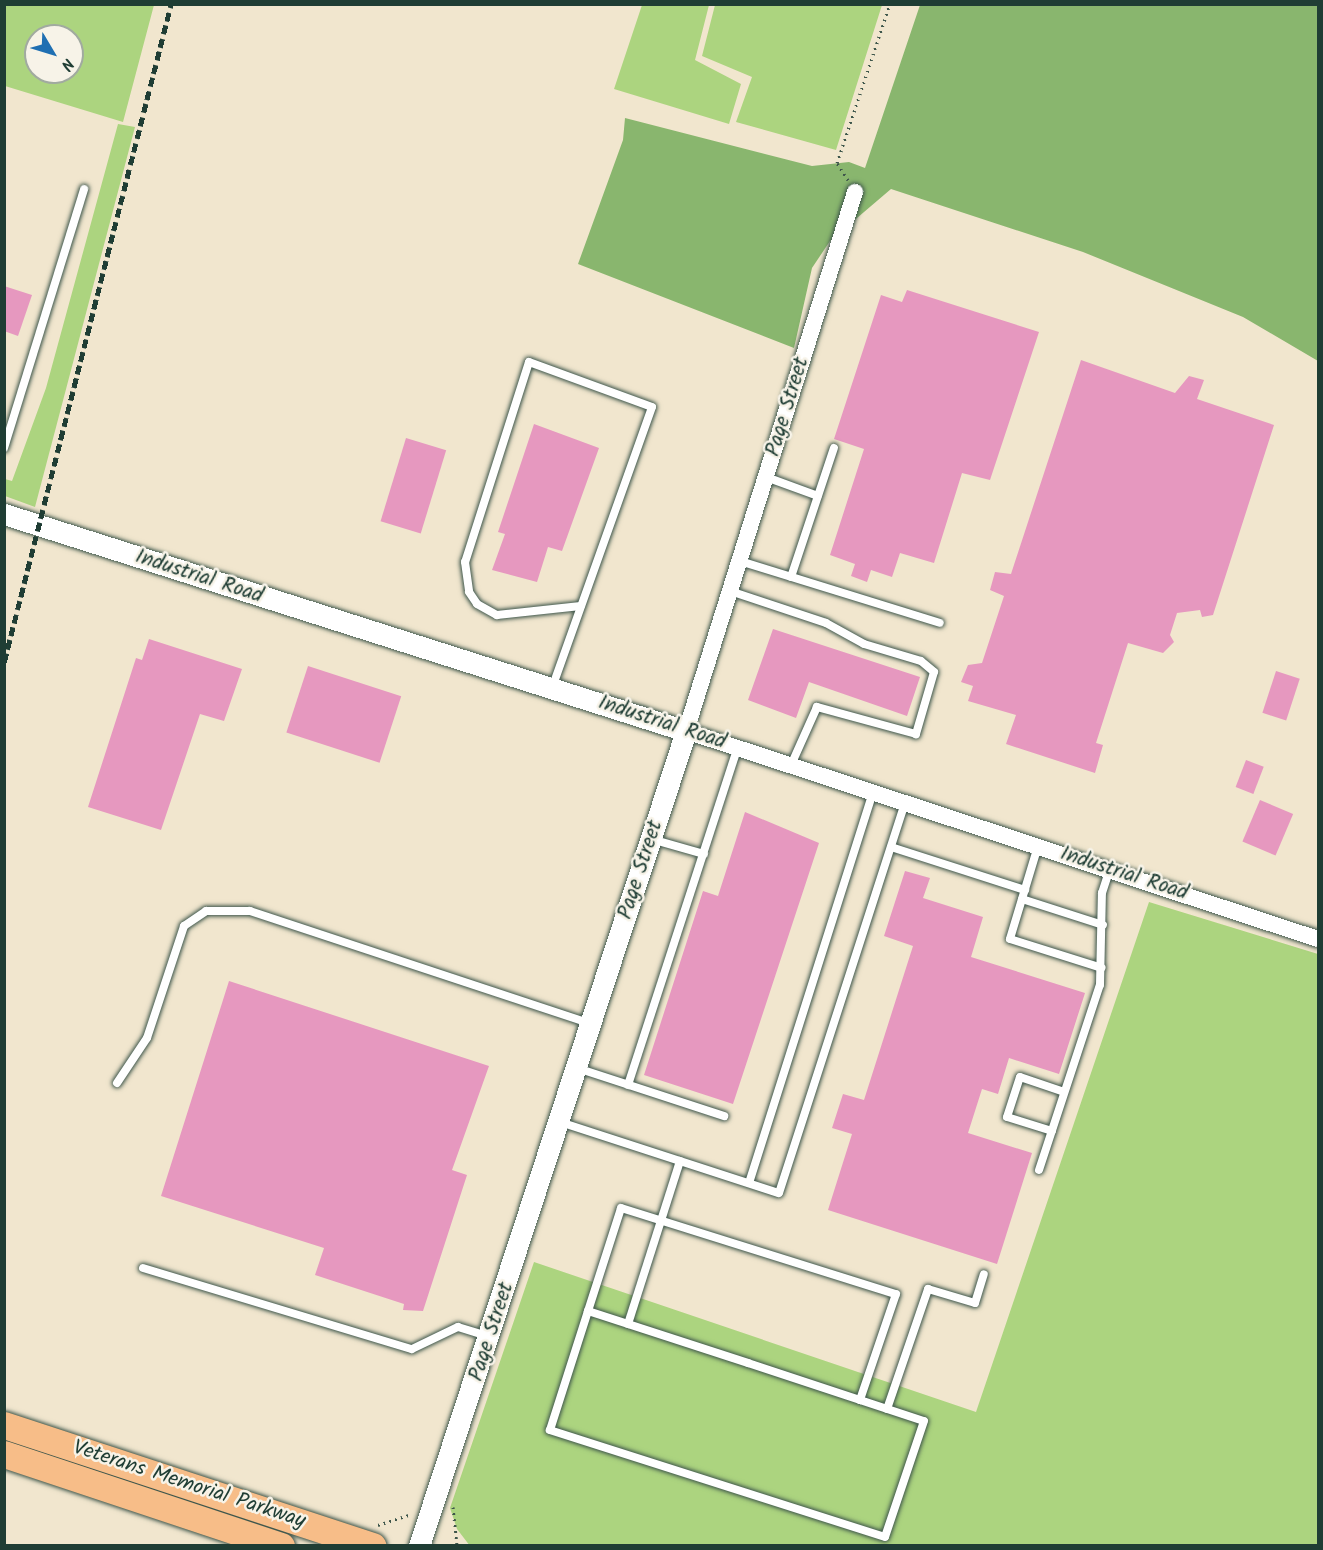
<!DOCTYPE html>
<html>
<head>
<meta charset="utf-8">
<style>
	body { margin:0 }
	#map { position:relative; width:1323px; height:1550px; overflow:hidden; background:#f1e6ce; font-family:Kalam,sans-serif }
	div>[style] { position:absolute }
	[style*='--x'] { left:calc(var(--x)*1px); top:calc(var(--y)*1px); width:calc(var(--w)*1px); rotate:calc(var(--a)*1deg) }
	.green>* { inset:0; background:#acd47f }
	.forest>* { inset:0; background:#89b66e }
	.building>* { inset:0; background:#e698bf; transform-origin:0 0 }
	.path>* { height:3px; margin-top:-1.5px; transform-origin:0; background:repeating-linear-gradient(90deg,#3e564b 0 1.5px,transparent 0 6px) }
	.roads { filter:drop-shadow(0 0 2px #3e564b) drop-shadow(0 0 2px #3e564b) }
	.service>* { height:8px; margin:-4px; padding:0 4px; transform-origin:4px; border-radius:4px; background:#fff }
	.minor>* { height:16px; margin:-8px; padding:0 8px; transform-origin:8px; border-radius:8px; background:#fff }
	.tertiary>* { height:21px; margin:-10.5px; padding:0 10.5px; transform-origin:10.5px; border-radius:10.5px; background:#fff }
	.trunk>* { height:27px; margin:-13.5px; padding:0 13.5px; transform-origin:13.5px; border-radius:13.5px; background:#f7bd88 }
	.rail>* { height:4.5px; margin-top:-2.25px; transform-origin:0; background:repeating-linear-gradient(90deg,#1f3d34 0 9px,transparent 0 13.5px) }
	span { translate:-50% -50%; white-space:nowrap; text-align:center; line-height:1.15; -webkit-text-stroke:5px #f7f3e8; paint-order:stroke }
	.street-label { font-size:21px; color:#1f3d34 }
	.frame { position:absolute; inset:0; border:6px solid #1f3d34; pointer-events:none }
	.north { position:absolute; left:24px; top:24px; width:60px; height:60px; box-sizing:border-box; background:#f7f3e8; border:2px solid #a1aaa0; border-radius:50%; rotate:128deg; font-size:16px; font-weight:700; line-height:24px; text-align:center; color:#1f3d34 }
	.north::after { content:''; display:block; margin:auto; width:21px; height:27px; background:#1f6fb2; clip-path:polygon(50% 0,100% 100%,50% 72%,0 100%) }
</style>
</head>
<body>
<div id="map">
	<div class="green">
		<i style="clip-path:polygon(evenodd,4px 5px,154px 5px,123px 122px,5px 86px,4px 5px,36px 36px,72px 36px,72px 72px,36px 72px,36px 36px)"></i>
		<i style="clip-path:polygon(642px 5px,709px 5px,695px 60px,741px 84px,729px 124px,614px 89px)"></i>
		<i style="clip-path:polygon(715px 5px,882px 5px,836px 150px,736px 122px,752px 77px,702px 56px)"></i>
		<i style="clip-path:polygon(118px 124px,135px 127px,35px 507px,5px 496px,5px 479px,12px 481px,46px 388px)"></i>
		<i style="clip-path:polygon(1149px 902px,1318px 954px,1318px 1545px,470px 1546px,457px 1529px,450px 1508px,534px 1262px,976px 1412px)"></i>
	</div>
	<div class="forest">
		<i style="clip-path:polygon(920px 5px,1318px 5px,1318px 361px,1243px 317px,1083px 252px,891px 189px,830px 241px,812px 268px,794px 348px,578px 264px,623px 140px,625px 118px,812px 166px,849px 162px,865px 168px)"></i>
	</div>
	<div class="building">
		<i style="clip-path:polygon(4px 286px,32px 295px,18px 336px,4px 331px)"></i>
		<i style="clip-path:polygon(907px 290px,1039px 332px,990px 480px,962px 473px,934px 563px,900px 553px,892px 577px,871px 570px,867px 582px,851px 576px,855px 564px,830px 555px,864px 449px,834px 439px,881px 295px,902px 302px)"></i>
		<i style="clip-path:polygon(1081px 360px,1175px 393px,1189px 376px,1204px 380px,1197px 399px,1274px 425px,1213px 615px,1202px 617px,1200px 610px,1177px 613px,1170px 635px,1174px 642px,1163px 653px,1128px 643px,1096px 743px,1103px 745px,1095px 773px,1006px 744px,1016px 715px,968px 701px,973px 686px,961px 682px,968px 665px,982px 663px,1004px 596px,990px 590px,995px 572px,1011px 574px)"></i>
		<i style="clip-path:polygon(534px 424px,599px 448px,562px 551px,548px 547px,537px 582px,492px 570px,505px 534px,498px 532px)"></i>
		<i style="left:406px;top:438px;width:42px;height:87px;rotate:17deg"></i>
		<i style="clip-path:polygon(773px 629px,920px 677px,907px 716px,809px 682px,796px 718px,748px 700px)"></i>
		<i style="clip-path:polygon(149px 639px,242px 669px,224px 721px,200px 714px,161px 830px,88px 807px,136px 658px,142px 660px)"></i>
		<i style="left:308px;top:666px;width:98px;height:70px;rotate:18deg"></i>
		<i style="left:1276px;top:671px;width:25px;height:44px;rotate:18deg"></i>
		<i style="left:1246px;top:760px;width:19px;height:29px;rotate:21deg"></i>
		<i style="left:1260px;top:800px;width:36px;height:45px;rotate:23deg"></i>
		<i style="clip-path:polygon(745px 812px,819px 843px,733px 1104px,644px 1075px,703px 891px,718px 896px)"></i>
		<i style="clip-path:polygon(905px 871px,930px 878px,923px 898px,983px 917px,971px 957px,1085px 993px,1059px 1074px,1009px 1058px,998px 1094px,982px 1089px,968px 1133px,1032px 1153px,997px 1264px,828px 1210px,852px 1134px,832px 1128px,843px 1094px,864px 1100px,913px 946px,884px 936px)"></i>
		<i style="clip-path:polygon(229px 981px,489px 1066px,452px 1170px,467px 1175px,423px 1311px,403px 1310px,404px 1304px,315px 1275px,324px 1248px,161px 1196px)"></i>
	</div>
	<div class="path">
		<i style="--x:848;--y:180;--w:20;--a:-123"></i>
		<i style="--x:837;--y:163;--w:168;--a:-71.6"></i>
		<i style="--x:453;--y:1507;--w:39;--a:84"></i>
		<i style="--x:378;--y:1525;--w:35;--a:-18"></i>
	</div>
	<div class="roads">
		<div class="service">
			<i style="--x:4;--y:448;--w:271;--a:-72.8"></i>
			<i style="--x:766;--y:477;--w:55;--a:20.1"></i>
			<i style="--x:740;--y:561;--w:209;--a:17.2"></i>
			<i style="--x:791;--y:577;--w:136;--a:-71.6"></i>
			<i style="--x:730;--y:591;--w:101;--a:18.4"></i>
			<i style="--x:826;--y:623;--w:43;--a:28.9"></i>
			<i style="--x:864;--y:644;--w:59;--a:16.6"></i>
			<i style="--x:921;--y:661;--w:17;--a:40"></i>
			<i style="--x:934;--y:672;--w:65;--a:106.2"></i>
			<i style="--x:916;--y:734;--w:103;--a:-164.7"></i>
			<i style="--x:817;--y:707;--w:64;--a:114.1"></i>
			<i style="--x:552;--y:688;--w:298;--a:-70.4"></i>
			<i style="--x:652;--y:407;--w:131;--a:-159.9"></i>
			<i style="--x:529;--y:362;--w:210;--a:107.7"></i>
			<i style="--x:465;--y:562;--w:30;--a:82"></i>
			<i style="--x:469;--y:592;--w:14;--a:56"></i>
			<i style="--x:477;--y:604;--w:23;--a:29"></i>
			<i style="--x:497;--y:615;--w:84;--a:-6.1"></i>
			<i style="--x:651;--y:839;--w:55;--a:15.8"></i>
			<i style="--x:1038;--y:846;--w:97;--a:106.8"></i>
			<i style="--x:1010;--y:939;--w:96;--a:17.5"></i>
			<i style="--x:891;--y:847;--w:141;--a:17.8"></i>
			<i style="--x:1022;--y:899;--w:85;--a:17.8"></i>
			<i style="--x:577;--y:1068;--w:155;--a:18.1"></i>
			<i style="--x:117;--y:1083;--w:54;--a:-56.3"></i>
			<i style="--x:147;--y:1038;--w:118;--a:-71.7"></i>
			<i style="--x:184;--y:926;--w:27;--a:-34"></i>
			<i style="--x:206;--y:911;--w:44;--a:0"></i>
			<i style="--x:250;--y:911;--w:359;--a:18.3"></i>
			<i style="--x:628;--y:1085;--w:355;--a:-72"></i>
			<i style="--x:560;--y:1122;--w:230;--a:18"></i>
			<i style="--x:779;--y:1193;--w:410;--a:-72.1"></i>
			<i style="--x:1052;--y:1131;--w:47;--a:-162.7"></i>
			<i style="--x:1007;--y:1117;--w:42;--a:-72"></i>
			<i style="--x:1020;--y:1077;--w:46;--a:18.8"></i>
			<i style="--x:1039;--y:1170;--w:195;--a:-71.8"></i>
			<i style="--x:1100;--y:985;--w:92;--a:-88.8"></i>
			<i style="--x:1102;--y:893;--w:25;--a:-72"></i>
			<i style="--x:749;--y:1183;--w:410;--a:-72.4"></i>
			<i style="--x:143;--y:1268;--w:281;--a:16.8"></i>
			<i style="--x:412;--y:1349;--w:51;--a:-25.6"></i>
			<i style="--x:458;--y:1327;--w:31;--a:17"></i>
			<i style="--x:588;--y:1311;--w:168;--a:18"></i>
			<i style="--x:748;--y:1363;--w:118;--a:18.3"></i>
			<i style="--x:860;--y:1400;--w:67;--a:18.2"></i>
			<i style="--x:924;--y:1421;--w:122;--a:108.6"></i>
			<i style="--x:885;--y:1537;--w:352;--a:-162.3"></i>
			<i style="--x:550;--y:1430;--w:125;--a:-72.3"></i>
			<i style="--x:588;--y:1311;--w:108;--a:-72.2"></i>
			<i style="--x:621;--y:1208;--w:288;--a:17.4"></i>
			<i style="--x:896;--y:1294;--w:112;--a:108.8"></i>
			<i style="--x:628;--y:1324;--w:171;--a:-72.3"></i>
			<i style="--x:887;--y:1409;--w:127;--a:-71.1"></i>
			<i style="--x:928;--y:1289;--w:49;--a:16.6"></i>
			<i style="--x:975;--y:1303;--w:30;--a:-73"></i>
		</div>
		<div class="minor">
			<i style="--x:855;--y:192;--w:565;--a:107.41"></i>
			<i style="--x:686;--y:731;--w:665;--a:18.22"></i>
		</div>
		<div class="tertiary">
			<i style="--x:4;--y:514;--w:716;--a:17.65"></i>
			<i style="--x:686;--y:731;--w:858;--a:108.14"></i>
		</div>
		<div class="trunk">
			<i style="--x:4;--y:1425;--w:388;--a:18.2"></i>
			<i style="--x:4;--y:1454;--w:292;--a:18.4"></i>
		</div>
	</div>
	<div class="rail">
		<i style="--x:4;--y:662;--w:679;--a:-75.76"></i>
	</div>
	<div class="street-label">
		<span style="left:788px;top:407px;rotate:-73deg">Page Street</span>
		<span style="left:199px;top:577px;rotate:18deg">Industrial Road</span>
		<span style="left:662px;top:723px;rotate:18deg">Industrial Road</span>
		<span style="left:641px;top:870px;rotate:-72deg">Page Street</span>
		<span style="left:1124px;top:874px;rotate:18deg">Industrial Road</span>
		<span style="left:492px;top:1332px;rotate:-72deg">Page Street</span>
		<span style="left:189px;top:1485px;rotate:18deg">Veterans Memorial Parkway</span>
	</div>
	<div class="frame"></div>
	<div class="north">N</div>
</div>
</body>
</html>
